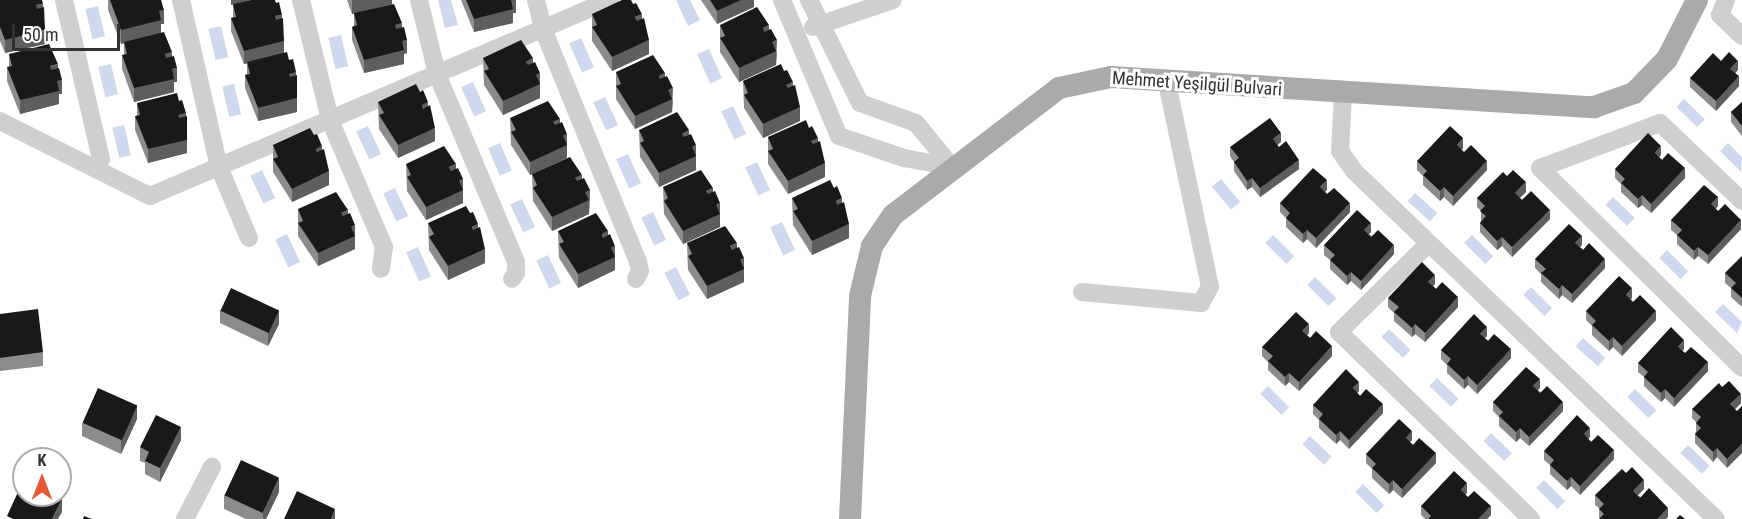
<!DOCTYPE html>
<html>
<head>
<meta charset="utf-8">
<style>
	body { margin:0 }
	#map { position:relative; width:1742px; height:519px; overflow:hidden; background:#fff; font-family:"Roboto Condensed",sans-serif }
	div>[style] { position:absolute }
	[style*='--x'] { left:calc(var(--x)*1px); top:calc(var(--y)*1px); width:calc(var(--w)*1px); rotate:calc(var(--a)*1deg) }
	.water>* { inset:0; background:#ced9ed; transform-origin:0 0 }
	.minor>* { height:18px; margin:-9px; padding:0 9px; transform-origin:9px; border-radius:9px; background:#cfcfcf }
	.major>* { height:22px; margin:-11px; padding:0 11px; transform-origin:11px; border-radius:11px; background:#aaa }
	.wall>* { inset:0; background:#8c8c8c }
	.shaded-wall>* { inset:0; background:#5e5e5e }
	.building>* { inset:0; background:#191919; transform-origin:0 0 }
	span { translate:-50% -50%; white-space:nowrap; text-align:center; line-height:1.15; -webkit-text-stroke:6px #fff; paint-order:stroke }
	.street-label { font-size:18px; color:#323232 }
	.north { position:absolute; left:12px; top:447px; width:60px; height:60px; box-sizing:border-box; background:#fff; border:2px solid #adadad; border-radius:50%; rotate:0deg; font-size:16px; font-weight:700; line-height:24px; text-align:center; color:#323232 }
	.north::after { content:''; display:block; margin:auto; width:21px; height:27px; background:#e55838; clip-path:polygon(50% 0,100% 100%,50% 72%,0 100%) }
	.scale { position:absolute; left:12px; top:24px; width:108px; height:27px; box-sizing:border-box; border:3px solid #323232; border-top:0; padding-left:8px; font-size:18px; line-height:21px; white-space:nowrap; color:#323232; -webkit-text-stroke:4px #fff; paint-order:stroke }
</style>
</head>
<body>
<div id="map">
	<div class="water">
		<i style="clip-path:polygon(438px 0,451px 0,458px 25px,445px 28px)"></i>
		<i style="clip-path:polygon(676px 0,690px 0,700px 20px,688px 26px)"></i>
		<i style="left:98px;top:6px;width:31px;height:13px;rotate:77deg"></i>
		<i style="left:221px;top:26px;width:32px;height:13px;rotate:77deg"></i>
		<i style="left:341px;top:35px;width:32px;height:13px;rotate:77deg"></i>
		<i style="left:581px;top:38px;width:32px;height:13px;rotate:66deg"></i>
		<i style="left:709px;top:49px;width:32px;height:13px;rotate:66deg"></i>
		<i style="left:111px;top:64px;width:31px;height:13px;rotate:77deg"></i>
		<i style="left:473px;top:82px;width:32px;height:13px;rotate:66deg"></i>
		<i style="left:234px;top:84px;width:31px;height:12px;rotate:77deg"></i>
		<i style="left:605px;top:97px;width:31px;height:13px;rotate:65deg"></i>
		<i style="left:1684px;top:99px;width:29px;height:11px;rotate:44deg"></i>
		<i style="left:733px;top:106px;width:31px;height:13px;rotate:65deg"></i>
		<i style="left:124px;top:125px;width:31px;height:12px;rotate:77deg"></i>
		<i style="left:368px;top:126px;width:31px;height:13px;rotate:65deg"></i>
		<i style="left:500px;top:143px;width:30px;height:13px;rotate:67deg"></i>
		<i style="clip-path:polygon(1728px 143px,1742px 157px,1741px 172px,1720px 151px)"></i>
		<i style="left:628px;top:154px;width:32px;height:13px;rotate:66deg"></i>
		<i style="left:757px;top:162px;width:31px;height:13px;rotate:65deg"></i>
		<i style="left:262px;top:170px;width:31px;height:13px;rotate:65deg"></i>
		<i style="left:1221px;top:179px;width:30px;height:12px;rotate:50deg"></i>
		<i style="left:395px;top:188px;width:31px;height:13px;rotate:65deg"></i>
		<i style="left:1415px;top:193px;width:30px;height:11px;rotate:42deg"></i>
		<i style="left:1613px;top:197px;width:30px;height:11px;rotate:44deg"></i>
		<i style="left:522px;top:199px;width:31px;height:13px;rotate:65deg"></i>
		<i style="left:653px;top:212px;width:31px;height:13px;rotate:65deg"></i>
		<i style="left:782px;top:222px;width:31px;height:13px;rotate:65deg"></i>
		<i style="left:287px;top:234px;width:31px;height:13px;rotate:65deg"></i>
		<i style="left:1273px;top:235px;width:30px;height:11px;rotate:45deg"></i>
		<i style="left:1472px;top:235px;width:30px;height:11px;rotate:45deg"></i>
		<i style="left:418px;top:247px;width:32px;height:13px;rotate:66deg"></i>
		<i style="left:1667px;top:250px;width:30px;height:11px;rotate:45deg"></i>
		<i style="left:548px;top:255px;width:31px;height:13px;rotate:65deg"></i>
		<i style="left:676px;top:267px;width:31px;height:13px;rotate:63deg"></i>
		<i style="left:1315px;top:277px;width:30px;height:11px;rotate:45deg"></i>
		<i style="left:1531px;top:287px;width:30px;height:11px;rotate:45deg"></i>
		<i style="clip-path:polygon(1723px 304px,1742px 322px,1737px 333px,1715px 312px)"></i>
		<i style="left:1389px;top:329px;width:30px;height:11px;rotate:44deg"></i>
		<i style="left:1583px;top:338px;width:30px;height:11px;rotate:42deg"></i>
		<i style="left:1437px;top:378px;width:30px;height:11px;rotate:44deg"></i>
		<i style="left:1268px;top:386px;width:30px;height:11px;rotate:45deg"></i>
		<i style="left:1635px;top:389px;width:30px;height:11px;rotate:45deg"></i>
		<i style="left:1491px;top:433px;width:29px;height:11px;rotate:44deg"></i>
		<i style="left:1310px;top:436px;width:30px;height:11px;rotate:44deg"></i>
		<i style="left:1688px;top:445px;width:30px;height:11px;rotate:44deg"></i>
		<i style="left:1544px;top:480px;width:30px;height:11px;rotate:45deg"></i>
		<i style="left:1363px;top:484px;width:30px;height:11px;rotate:45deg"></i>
	</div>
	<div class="minor">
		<i style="--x:64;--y:0;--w:163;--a:76.9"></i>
		<i style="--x:101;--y:159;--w:11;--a:124"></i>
		<i style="--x:181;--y:0;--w:171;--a:77.2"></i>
		<i style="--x:219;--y:167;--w:77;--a:67.1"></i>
		<i style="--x:301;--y:0;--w:123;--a:76.4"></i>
		<i style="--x:330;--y:120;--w:138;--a:67"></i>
		<i style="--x:384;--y:247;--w:22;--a:98"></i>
		<i style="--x:419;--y:0;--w:76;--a:76.3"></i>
		<i style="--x:437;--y:74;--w:204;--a:67.2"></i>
		<i style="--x:516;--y:262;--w:11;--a:90"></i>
		<i style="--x:516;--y:273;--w:7;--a:124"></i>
		<i style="--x:536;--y:0;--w:30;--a:76"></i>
		<i style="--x:543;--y:29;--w:252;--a:67.8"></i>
		<i style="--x:638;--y:262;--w:9;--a:77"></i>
		<i style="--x:640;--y:271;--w:9;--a:117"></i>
		<i style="--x:782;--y:0;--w:147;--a:67.3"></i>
		<i style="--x:839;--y:136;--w:69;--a:18.7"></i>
		<i style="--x:904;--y:158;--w:49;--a:10.6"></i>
		<i style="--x:952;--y:167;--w:57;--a:-129.3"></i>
		<i style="--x:916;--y:123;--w:59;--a:-160.3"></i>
		<i style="--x:860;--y:103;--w:115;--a:-116.3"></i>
		<i style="--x:1726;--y:0;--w:16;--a:112"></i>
		<i style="--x:1720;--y:15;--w:30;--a:44"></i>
		<i style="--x:813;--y:27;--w:84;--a:-18.6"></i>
		<i style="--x:1343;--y:94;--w:57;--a:93"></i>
		<i style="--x:1340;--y:151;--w:24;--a:55"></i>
		<i style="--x:1354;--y:171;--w:502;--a:43.87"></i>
		<i style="--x:0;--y:121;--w:168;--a:26.6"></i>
		<i style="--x:150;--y:196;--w:500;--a:-23.08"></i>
		<i style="--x:1742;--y:201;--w:113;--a:-136.4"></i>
		<i style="--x:1660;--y:123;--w:128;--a:159.4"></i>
		<i style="--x:1540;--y:168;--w:284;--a:44.7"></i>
		<i style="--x:1428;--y:244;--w:125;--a:135.3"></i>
		<i style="--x:1339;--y:332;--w:268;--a:44.2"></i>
		<i style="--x:1082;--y:292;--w:120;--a:5.3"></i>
		<i style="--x:1201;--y:303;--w:18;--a:-61"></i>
		<i style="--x:1210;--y:287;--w:213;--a:-101.9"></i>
		<i style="--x:185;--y:519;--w:59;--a:-62.6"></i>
	</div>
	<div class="major">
		<i style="--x:850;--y:519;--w:223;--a:-87.4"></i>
		<i style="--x:860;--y:296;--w:51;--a:-76.5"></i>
		<i style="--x:872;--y:246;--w:37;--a:-56"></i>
		<i style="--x:893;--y:215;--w:209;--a:-37.4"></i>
		<i style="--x:1059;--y:88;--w:53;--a:-11.9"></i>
		<i style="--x:1111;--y:77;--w:484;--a:3.6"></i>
		<i style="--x:1594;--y:107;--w:42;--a:-19.3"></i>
		<i style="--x:1634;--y:93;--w:47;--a:-45.9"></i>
		<i style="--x:1667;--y:59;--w:66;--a:-63"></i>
	</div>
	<div class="wall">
		<i style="clip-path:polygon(0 0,45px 44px,5px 53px,0 41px)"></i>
		<i style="clip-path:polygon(108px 0,161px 0,164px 24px,161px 24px,161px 33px,172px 56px,177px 82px,174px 82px,174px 92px,134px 102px,122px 69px,122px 55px,124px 55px,124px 43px,121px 44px,108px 10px)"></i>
		<i style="clip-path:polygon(347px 0,392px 0,392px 4px,402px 27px,407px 53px,404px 54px,404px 64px,364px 73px,352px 40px,352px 27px,354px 26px,354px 13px,352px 14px)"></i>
		<i style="clip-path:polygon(461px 0,516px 0,516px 13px,513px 13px,513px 23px,474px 32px)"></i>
		<i style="clip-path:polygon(701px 0,754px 0,754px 7px,717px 24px)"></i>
		<i style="clip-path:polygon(233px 4px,282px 18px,284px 53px,289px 60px,296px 76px,297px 112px,258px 121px,245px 88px,245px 75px,247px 74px,247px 63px,244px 64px,231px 31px,231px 18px,233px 17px)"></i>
		<i style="clip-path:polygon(592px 14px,642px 19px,649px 54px,612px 71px,592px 41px)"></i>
		<i style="clip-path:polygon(720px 25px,769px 29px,777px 54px,776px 65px,739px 82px,720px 52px)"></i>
		<i style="clip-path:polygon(9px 54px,58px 68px,62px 94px,59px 94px,59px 104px,20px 114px,7px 81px,7px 67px,9px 67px)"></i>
		<i style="clip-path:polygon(483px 58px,533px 63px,540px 87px,540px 98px,503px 115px,484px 85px)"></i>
		<i style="clip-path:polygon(1721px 61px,1738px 70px,1735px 73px,1739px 86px,1716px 111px,1690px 87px,1690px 78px)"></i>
		<i style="clip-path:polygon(784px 71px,793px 86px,800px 121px,763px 138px,744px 108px,743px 81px)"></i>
		<i style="clip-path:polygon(616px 72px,665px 77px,673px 101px,672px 112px,635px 129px,616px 99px)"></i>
		<i style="clip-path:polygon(420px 92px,428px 106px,435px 141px,398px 158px,379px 129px,378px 102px)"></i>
		<i style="clip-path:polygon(179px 101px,186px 117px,187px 153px,148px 163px,135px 130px,135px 116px,137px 116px,137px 103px)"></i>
		<i style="clip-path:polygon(1742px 102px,1742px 136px,1731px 122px,1731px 112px)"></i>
		<i style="clip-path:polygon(510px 118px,560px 123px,567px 147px,567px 158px,530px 175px,511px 145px)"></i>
		<i style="clip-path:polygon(809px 128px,818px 142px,825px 177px,788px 194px,768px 164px,768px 137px)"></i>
		<i style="clip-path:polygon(639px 130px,689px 134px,696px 159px,696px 170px,659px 187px,640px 157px)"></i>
		<i style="clip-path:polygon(314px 135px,322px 150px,329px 185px,292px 202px,273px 172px,273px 145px)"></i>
		<i style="clip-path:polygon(1281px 142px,1277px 145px,1299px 169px,1260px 197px,1252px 187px,1247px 190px,1234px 171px,1234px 162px,1230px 156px,1230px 147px)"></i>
		<i style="clip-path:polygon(1463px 148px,1461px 150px,1487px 170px,1453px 206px,1444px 197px,1440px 201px,1423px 185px,1423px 176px,1417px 170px,1417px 161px)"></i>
		<i style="clip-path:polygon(1661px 155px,1659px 157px,1685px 178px,1651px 213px,1642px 205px,1638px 208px,1621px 192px,1621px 184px,1615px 178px,1615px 169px)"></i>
		<i style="clip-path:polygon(406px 164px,456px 168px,463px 193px,463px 203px,426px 220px,407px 191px)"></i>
		<i style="clip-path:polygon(532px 174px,582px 179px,590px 190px,589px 214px,552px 231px,533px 201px)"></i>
		<i style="clip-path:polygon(663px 187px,713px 192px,720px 216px,720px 227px,683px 244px,664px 214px)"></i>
		<i style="clip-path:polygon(1327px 190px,1325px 192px,1350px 212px,1316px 248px,1307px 239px,1303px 243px,1286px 227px,1286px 218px,1280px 212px,1280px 203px)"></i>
		<i style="clip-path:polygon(1526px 192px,1520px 198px,1550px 219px,1512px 257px,1502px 246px,1497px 250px,1480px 232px,1480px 223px,1481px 221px,1481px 211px,1477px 207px,1477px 198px)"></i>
		<i style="clip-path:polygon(792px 198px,842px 203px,849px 238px,812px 255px,793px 225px)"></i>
		<i style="clip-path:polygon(1718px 206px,1716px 209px,1741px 229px,1708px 264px,1698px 256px,1694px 260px,1677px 244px,1677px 235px,1671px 230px,1671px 220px)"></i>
		<i style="clip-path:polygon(298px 209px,348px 214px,355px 238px,355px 249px,318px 266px,298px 236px)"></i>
		<i style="clip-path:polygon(428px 223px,478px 228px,485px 263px,448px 280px,429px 250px)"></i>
		<i style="clip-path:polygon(558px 231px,608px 235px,615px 260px,615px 270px,578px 288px,559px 258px)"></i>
		<i style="clip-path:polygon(1371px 232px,1369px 234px,1394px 254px,1361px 290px,1351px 281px,1347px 285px,1330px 269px,1330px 260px,1324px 255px,1324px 245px)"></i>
		<i style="clip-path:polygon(687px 243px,737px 247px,744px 272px,744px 282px,707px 299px,688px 270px)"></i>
		<i style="clip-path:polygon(1582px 245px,1580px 247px,1605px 268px,1572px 303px,1562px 295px,1559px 299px,1541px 282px,1541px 274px,1535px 268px,1535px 259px)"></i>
		<i style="clip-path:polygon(1742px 256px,1742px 307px,1731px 297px,1731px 288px,1725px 283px,1725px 273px)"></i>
		<i style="clip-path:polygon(1435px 284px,1433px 286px,1458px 307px,1425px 342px,1415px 334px,1412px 337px,1394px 321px,1394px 313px,1388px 307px,1388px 298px)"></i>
		<i style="clip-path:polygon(1632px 298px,1631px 300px,1656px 320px,1622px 356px,1613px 347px,1609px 351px,1592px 335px,1592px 326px,1586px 320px,1586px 311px)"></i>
		<i style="clip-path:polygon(220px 310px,279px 324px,268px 346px,220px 323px)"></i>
		<i style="clip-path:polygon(0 314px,43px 352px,43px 366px,0 371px)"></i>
		<i style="clip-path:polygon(1309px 333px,1307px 335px,1332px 356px,1299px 391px,1289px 382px,1285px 386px,1268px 370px,1268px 362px,1262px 356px,1262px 347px)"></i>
		<i style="clip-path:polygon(1487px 336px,1485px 338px,1511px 358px,1477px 394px,1468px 385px,1464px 389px,1447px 373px,1447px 365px,1441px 359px,1441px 350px)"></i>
		<i style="clip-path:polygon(1684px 349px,1682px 351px,1708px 371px,1674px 407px,1665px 398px,1661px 402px,1644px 386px,1644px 377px,1638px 372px,1638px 363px)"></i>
		<i style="clip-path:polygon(1540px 388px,1538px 390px,1563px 411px,1529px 446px,1520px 438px,1516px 442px,1499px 426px,1499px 417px,1493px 411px,1493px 402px)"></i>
		<i style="clip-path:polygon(1359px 391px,1357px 393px,1383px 413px,1349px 449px,1340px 440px,1336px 444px,1319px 428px,1319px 420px,1313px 414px,1313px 405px)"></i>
		<i style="clip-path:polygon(1741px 403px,1735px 409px,1727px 468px,1717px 457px,1713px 462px,1695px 443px,1695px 434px,1696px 432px,1696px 422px,1692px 418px,1692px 409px)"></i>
		<i style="clip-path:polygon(137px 419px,121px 454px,82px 436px,82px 423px)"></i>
		<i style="clip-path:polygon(1590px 437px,1588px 439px,1614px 459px,1580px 495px,1571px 486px,1567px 490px,1550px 474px,1550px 465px,1544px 460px,1544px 451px)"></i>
		<i style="clip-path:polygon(181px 440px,160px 482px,145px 474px,145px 463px,140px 461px,140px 447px)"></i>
		<i style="clip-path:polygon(1412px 440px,1410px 442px,1436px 463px,1402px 498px,1393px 490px,1389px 494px,1372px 478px,1372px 469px,1366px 463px,1366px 454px)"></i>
		<i style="clip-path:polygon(1644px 489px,1638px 495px,1668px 517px,1599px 518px,1599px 508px,1595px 505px,1595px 495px)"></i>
		<i style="clip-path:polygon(279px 492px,266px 519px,246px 519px,224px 509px,224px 495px)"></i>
		<i style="clip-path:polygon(1467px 493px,1465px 495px,1491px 515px,1487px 519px,1425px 519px,1421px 515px,1421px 506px)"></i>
	</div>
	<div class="shaded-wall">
		<i style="clip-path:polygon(231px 0,251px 0,231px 5px)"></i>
		<i style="clip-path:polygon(352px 0,392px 0,392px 4px,352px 14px)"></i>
		<i style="clip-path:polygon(511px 0,516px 0,516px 13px,513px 13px,513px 23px,474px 32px,474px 19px)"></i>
		<i style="clip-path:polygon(741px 0,754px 0,754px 7px,717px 24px,717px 11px)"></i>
		<i style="clip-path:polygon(43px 4px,43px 17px,36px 19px,36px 5px)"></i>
		<i style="clip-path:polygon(164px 10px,164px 24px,161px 24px,161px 34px,121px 44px,121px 30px,159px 11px)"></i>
		<i style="clip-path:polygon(642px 14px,642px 28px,635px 17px)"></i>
		<i style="clip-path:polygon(282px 15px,282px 28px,275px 30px,275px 16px)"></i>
		<i style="clip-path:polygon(402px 23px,402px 37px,395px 39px,395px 25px)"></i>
		<i style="clip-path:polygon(769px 25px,769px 39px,763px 42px,763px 28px)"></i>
		<i style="clip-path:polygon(45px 30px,45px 44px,5px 53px,5px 40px)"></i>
		<i style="clip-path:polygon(407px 40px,407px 53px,404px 54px,404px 64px,364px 73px,364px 60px,402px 41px)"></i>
		<i style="clip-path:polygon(649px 40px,649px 54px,612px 71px,612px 57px)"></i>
		<i style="clip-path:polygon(777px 40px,776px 65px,739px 82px,739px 68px,772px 42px)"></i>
		<i style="clip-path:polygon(284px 41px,284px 55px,244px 64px,244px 51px)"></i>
		<i style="clip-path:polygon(172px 52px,172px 66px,165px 67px,165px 54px)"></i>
		<i style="clip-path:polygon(533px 58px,533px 72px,526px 62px)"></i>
		<i style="clip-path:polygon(1738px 61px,1738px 70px,1730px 78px,1730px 69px)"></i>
		<i style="clip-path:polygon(58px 64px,58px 78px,50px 79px,50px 66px)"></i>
		<i style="clip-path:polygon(177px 68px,177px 82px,174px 82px,174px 92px,134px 102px,134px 88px,172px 69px)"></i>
		<i style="clip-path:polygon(296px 72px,296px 85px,289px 87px,289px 74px)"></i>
		<i style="clip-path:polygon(540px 73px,540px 98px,503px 115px,503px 101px,536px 75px)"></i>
		<i style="clip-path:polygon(665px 73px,665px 86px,659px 76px)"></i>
		<i style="clip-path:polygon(1739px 76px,1739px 86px,1716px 111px,1716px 101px)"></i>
		<i style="clip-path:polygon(62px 80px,62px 94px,59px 94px,59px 104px,20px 114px,20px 100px,57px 81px)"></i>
		<i style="clip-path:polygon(793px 82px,793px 95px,786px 85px)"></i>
		<i style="clip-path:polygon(673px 88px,672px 112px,635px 129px,635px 116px,668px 90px)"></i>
		<i style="clip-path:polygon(297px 98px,297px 112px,258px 121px,258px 108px)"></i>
		<i style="clip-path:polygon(428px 102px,428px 116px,422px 105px)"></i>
		<i style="clip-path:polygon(800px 107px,800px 121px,763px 138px,763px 124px)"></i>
		<i style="clip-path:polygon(186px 113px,186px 126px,178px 128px,178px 115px)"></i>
		<i style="clip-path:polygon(560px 119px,560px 132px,553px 136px,553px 122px)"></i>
		<i style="clip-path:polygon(435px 128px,435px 141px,398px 158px,398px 145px)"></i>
		<i style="clip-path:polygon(689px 130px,689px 144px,682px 134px)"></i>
		<i style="clip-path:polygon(1281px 133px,1281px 142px,1273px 148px,1273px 139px)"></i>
		<i style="clip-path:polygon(567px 134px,567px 158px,530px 175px,530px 162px,563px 136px)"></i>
		<i style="clip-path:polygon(818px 138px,818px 151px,811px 141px)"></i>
		<i style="clip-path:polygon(1463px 138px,1463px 148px,1457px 154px,1457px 145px)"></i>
		<i style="clip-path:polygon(187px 140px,187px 153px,148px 163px,148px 149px)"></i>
		<i style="clip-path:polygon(696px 145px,696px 170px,659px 187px,659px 173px,692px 147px)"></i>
		<i style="clip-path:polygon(322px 146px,322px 159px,316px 149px)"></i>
		<i style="clip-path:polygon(1661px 146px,1661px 155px,1655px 162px,1655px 153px)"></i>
		<i style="clip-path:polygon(1299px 160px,1299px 169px,1260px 197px,1260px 188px)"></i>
		<i style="clip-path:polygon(1487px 161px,1487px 170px,1453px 206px,1453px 196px)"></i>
		<i style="clip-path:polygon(825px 163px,825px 177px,788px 194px,788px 181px)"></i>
		<i style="clip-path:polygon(456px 164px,456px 178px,449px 167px)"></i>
		<i style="clip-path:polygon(1685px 168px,1685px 178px,1651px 213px,1651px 204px)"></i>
		<i style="clip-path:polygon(329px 171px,329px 185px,292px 202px,292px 189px)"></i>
		<i style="clip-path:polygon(582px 175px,582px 188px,575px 191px,575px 178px)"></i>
		<i style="clip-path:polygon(1252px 178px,1252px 187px,1247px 190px,1247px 181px)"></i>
		<i style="clip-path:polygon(463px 179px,463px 203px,426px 220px,426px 207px,459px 181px)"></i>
		<i style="clip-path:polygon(1327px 180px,1327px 190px,1320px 197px,1320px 187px)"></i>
		<i style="clip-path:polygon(1526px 182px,1526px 192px,1515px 202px,1515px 193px)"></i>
		<i style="clip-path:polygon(1444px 187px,1444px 197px,1440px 201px,1440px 191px)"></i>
		<i style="clip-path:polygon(713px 188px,713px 201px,706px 191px)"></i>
		<i style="clip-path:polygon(590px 190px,589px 214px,552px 231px,552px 217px,585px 192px)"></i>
		<i style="clip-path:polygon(1642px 195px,1642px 205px,1638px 208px,1638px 199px)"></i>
		<i style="clip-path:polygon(1718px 197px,1718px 206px,1711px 213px,1711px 204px)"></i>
		<i style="clip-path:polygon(842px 198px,842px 212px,836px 215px,836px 201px)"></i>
		<i style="clip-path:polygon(720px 203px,720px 227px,683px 244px,683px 231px,716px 205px)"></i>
		<i style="clip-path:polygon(1350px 203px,1350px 212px,1316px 248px,1316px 238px)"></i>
		<i style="clip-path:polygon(348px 210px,348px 223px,341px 226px,341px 213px)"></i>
		<i style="clip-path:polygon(1550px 210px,1550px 219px,1512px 257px,1512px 247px)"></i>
		<i style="clip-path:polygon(1741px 220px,1741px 229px,1708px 264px,1708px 255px)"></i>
		<i style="clip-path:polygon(1371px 223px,1371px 232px,1364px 239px,1364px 230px)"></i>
		<i style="clip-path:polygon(478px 224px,478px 237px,472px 227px)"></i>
		<i style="clip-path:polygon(849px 224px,849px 238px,812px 255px,812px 241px)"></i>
		<i style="clip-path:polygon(355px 225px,355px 249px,318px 266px,318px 253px,351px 227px)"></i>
		<i style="clip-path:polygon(1307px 230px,1307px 239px,1303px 243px,1303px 234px)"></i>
		<i style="clip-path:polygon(608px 231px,608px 245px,602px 234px)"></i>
		<i style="clip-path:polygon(1582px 236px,1582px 245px,1575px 252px,1575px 243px)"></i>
		<i style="clip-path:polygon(1502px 237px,1502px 246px,1497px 250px,1497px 241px)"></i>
		<i style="clip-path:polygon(737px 243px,737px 257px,730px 246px)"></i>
		<i style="clip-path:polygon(1394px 245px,1394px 254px,1361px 290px,1361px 281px)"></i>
		<i style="clip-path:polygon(615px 246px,615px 270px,578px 288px,578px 274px,611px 248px)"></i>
		<i style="clip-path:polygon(1698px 247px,1698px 256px,1694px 260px,1694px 251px)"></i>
		<i style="clip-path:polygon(485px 249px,485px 263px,448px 280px,448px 266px)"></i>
		<i style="clip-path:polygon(744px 258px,744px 282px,707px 299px,707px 286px,740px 260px)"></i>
		<i style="clip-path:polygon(1605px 259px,1605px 268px,1572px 303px,1572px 294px)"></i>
		<i style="clip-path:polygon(1351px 272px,1351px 281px,1347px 285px,1347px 276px)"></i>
		<i style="clip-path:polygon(1435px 275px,1435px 284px,1428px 291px,1428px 282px)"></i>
		<i style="clip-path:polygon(1562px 285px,1562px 295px,1559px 299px,1559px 289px)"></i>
		<i style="clip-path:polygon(1632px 288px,1632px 298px,1626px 304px,1626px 295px)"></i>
		<i style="clip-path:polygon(1458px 297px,1458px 307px,1425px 342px,1425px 333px)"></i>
		<i style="clip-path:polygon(279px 310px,279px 324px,268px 346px,268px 332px)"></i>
		<i style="clip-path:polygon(1656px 311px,1656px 320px,1622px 356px,1622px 346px)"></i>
		<i style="clip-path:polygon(1309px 324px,1309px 333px,1302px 340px,1302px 331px)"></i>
		<i style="clip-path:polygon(1415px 324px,1415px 334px,1412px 337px,1412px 328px)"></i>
		<i style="clip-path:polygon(1487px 327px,1487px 336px,1480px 343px,1480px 334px)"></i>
		<i style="clip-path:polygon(1613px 337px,1613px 347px,1609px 351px,1609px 341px)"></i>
		<i style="clip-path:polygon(1684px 340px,1684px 349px,1678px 356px,1678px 347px)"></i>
		<i style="clip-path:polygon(1332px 346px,1332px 356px,1299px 391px,1299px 382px)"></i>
		<i style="clip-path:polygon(1511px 349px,1511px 358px,1477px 394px,1477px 385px)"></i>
		<i style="clip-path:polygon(1708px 362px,1708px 371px,1674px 407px,1674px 398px)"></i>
		<i style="clip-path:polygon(1289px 373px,1289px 382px,1285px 386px,1285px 377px)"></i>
		<i style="clip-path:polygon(1468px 376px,1468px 385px,1464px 389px,1464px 380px)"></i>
		<i style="clip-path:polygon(1540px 379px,1540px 388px,1533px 395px,1533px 386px)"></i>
		<i style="clip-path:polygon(1359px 382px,1359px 391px,1353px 398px,1353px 388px)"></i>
		<i style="clip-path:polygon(1665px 389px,1665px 398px,1661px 402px,1661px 393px)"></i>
		<i style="clip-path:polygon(1741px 394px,1741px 403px,1730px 414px,1730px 404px)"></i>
		<i style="clip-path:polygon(1563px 402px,1563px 411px,1529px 446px,1529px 437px)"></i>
		<i style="clip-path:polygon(1383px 404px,1383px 413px,1349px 449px,1349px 440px)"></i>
		<i style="clip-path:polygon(137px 405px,137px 419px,121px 454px,121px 440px)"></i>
		<i style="clip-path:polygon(181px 427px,181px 440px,160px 482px,160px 468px)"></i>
		<i style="clip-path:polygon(1520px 428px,1520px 438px,1516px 442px,1516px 432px)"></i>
		<i style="clip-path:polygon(1590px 428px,1590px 437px,1584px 444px,1584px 434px)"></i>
		<i style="clip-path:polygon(1340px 431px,1340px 440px,1336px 444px,1336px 435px)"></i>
		<i style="clip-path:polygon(1412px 431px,1412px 440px,1406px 447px,1406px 438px)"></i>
		<i style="clip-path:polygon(1742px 444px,1742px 453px,1727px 468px,1727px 459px)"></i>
		<i style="clip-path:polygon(1717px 448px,1717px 457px,1713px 462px,1713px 452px)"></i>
		<i style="clip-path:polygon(1614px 450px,1614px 459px,1580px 495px,1580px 486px)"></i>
		<i style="clip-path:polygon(1436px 453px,1436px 463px,1402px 498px,1402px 489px)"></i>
		<i style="clip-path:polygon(1571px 477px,1571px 486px,1567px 490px,1567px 481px)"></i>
		<i style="clip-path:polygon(279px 478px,279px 492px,266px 519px,263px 519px,263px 513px)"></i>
		<i style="clip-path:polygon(1393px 480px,1393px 490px,1389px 494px,1389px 484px)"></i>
		<i style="clip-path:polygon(1644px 480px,1644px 489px,1633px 500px,1633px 491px)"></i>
		<i style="clip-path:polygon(1467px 483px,1467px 493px,1461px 500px,1461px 490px)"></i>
		<i style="clip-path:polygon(62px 499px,62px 512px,58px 519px,52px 519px)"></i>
		<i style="clip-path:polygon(1491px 506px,1491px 515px,1487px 519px,1478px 519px)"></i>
		<i style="clip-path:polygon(1668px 508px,1668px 517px,1666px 519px,1657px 519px)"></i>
		<i style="clip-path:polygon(335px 509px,335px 519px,331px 519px)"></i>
	</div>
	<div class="building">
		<i style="clip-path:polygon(0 0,42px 0,43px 4px,36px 5px,37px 9px,44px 7px,45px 30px,5px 40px,0 27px)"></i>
		<i style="clip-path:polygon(110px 0,161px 0,164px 10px,159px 11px,161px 20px,121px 30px)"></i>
		<i style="clip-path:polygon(251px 0,275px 0,276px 3px,279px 2px,282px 15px,275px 16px,276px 20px,283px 18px,284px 41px,244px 51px,231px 18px,236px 17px,233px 4px)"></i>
		<i style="clip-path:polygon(466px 0,512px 0,511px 0,513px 9px,474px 19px)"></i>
		<i style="clip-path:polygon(622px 0,631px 0,633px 4px,636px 3px,642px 14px,635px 17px,637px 21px,644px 18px,649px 40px,612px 57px,592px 27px,597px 25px,592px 14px)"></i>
		<i style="clip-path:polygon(710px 0,741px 0,717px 11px)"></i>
		<i style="clip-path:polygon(394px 4px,402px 23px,395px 25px,396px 29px,404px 27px,407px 40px,402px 41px,404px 50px,364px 60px,352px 27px,357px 25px,354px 13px)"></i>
		<i style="clip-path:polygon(757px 7px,769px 25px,763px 28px,764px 32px,771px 29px,777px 40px,772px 42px,776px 51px,739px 68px,720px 38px,725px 36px,720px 25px)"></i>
		<i style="clip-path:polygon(164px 32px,172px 52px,165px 54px,166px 58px,174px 56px,177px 68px,172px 69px,174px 79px,134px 88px,122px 55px,127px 54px,124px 42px)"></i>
		<i style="clip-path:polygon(521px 40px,533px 58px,526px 62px,528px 65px,535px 62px,540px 73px,536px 75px,540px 84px,503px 101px,484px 71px,489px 69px,483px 58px)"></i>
		<i style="clip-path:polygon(49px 44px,58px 64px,50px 66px,51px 70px,59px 68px,62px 80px,57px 81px,59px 91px,20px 100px,7px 67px,12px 66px,9px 54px)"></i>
		<i style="clip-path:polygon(287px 52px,289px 60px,293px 59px,296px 72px,289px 74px,290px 77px,297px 75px,297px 98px,258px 108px,245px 75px,250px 74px,247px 62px)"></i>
		<i style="clip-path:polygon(1729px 52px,1738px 61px,1730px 69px,1739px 76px,1716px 101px,1690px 78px,1713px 53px,1721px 61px)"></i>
		<i style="clip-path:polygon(653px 55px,665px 73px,659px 76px,660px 79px,667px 76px,673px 88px,668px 90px,672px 99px,635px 116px,616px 86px,621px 84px,616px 72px)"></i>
		<i style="clip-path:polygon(781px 64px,784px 71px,787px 70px,793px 82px,786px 85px,788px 88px,795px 85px,800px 107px,763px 124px,744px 95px,748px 93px,743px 81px)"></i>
		<i style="clip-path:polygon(416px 84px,420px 92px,423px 90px,428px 102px,422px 105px,423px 109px,430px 105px,435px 128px,398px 145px,379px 115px,384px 113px,378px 102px)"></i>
		<i style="clip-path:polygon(177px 93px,179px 101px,182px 100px,186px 113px,178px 115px,179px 118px,187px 116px,187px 140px,148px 149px,135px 116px,140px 115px,137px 103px)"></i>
		<i style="clip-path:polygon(548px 101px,560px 119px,553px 122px,555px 125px,562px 122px,567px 134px,563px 136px,567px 145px,530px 162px,511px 132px,516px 130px,510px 118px)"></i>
		<i style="clip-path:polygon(1742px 102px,1742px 126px,1731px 112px)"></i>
		<i style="clip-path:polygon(677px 112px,689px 130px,682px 134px,684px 137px,691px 134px,696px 145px,692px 147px,696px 156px,659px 173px,640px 143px,644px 141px,639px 130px)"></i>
		<i style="clip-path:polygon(1270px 118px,1281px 133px,1273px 139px,1279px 147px,1286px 141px,1299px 160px,1260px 188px,1252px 178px,1247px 181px,1234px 162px,1239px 158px,1230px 147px)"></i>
		<i style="clip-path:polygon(806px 120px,809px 128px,812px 126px,818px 138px,811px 141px,813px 144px,820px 141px,825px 163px,788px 181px,768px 151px,773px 149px,768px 137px)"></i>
		<i style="clip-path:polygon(1450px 126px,1463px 138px,1457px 145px,1464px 152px,1471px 145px,1487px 161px,1453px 196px,1444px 187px,1440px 191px,1423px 175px,1427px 171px,1417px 161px)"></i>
		<i style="clip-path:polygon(310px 128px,314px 135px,317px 134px,322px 146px,316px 149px,317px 152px,324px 149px,329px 171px,292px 189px,273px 159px,278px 157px,273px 145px)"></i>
		<i style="clip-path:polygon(1648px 133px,1661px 146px,1655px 153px,1662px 160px,1668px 153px,1685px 168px,1651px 204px,1642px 195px,1638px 199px,1621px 183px,1625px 179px,1615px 169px)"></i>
		<i style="clip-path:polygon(444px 146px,456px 164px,449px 167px,451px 171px,458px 168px,463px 179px,459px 181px,463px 190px,426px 207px,407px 177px,411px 175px,406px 164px)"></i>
		<i style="clip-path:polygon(570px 157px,582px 175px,575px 178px,577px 181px,584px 178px,590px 190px,585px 192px,589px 200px,552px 217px,533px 188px,537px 185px,532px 174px)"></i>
		<i style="clip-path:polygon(1313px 168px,1327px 180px,1320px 187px,1327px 194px,1334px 188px,1350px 203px,1316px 238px,1307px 230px,1303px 234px,1286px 218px,1290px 213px,1280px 203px)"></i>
		<i style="clip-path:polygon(701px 170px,713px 188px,706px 191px,708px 194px,715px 191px,720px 203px,716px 205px,720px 214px,683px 231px,664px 201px,668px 198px,663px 187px)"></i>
		<i style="clip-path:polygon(1513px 170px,1526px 182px,1515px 193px,1522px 200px,1531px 191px,1550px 210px,1512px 247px,1502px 237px,1497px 241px,1480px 223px,1486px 216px,1480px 211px,1485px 206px,1477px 198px,1503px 172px,1507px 176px)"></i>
		<i style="clip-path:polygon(830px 180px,834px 188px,837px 186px,842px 198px,836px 201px,837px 205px,844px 202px,849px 224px,812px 241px,793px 211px,798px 209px,792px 198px)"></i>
		<i style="clip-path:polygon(1704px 185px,1718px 197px,1711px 204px,1718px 211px,1725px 204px,1741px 220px,1708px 255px,1698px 247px,1694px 251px,1677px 235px,1682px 230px,1671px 220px)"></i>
		<i style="clip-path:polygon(336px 192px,348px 210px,341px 213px,343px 216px,350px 213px,355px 225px,351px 227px,355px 236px,318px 253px,298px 223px,303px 221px,298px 209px)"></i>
		<i style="clip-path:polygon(466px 206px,470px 213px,473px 212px,478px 224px,472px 227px,473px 230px,480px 227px,485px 249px,448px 266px,429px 237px,434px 234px,428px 223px)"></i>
		<i style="clip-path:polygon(1357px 210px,1371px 223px,1364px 230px,1371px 237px,1378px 230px,1394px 245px,1361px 281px,1351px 272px,1347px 276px,1330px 260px,1335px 255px,1324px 245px)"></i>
		<i style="clip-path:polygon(596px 213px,608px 231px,602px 234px,603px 238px,610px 234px,615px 246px,611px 248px,615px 257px,578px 274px,559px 244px,564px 242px,558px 231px)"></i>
		<i style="clip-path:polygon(1569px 224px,1582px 236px,1575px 243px,1583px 250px,1589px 243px,1605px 259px,1572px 294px,1562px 285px,1559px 289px,1541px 273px,1546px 269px,1535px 259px)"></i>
		<i style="clip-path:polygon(725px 226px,737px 243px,730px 246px,732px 250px,739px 247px,744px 258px,740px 260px,744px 269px,707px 286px,688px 256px,692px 254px,687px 243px)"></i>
		<i style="clip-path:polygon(1742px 256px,1742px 298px,1731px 288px,1736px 283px,1725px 273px)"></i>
		<i style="clip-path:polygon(1422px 262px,1435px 275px,1428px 282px,1436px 289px,1442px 282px,1458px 297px,1425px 333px,1415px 324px,1412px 328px,1394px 312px,1399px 307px,1388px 298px)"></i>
		<i style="clip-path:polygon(1619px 276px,1632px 288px,1626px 295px,1633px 302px,1640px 295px,1656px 311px,1622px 346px,1613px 337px,1609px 341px,1592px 325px,1596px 321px,1586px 311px)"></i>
		<i style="left:231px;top:288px;width:53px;height:25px;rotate:25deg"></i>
		<i style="clip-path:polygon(38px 309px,43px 352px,0 358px,0 314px)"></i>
		<i style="clip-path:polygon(1296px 312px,1309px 324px,1302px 331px,1310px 338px,1316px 331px,1332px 346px,1299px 382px,1289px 373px,1285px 377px,1268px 361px,1273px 356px,1262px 347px)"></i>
		<i style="clip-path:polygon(1474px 314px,1487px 327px,1480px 334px,1488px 341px,1494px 334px,1511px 349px,1477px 385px,1468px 376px,1464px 380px,1447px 364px,1451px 359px,1441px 350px)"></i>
		<i style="clip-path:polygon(1671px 327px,1684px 340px,1678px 347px,1685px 353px,1691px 347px,1708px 362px,1674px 398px,1665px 389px,1661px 393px,1644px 377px,1648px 372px,1638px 363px)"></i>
		<i style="clip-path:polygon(1526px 367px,1540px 379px,1533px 386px,1540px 393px,1547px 386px,1563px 402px,1529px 437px,1520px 428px,1516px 432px,1499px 416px,1503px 412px,1493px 402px)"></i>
		<i style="clip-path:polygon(1346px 369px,1359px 382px,1353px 388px,1360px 396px,1366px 389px,1383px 404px,1349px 440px,1340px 431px,1336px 435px,1319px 419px,1323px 414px,1313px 405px)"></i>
		<i style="clip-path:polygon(1729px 381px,1741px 394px,1730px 404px,1737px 411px,1742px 406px,1742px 444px,1727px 459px,1717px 448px,1713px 452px,1695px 434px,1701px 428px,1696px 423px,1701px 417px,1692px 409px,1719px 383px,1722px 387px)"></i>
		<i style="left:98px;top:388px;width:43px;height:38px;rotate:24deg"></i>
		<i style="clip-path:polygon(156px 415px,181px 427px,160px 468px,145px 461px,149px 452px,140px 447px)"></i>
		<i style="clip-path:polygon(1577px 415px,1590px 428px,1584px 434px,1591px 442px,1598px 435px,1614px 450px,1580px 486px,1571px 477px,1567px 481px,1550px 465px,1554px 460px,1544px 451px)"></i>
		<i style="clip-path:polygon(1399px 419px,1412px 431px,1406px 438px,1413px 445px,1419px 438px,1436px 453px,1402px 489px,1393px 480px,1389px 484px,1372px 468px,1376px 464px,1366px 454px)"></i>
		<i style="left:241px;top:460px;width:42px;height:39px;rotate:25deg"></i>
		<i style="clip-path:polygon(1632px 467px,1644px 480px,1633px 491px,1640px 498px,1649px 488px,1668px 508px,1657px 519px,1599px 519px,1604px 514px,1599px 509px,1604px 504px,1595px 495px,1622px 469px,1626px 473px)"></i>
		<i style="clip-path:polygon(1454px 471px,1467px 483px,1461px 490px,1468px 497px,1474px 491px,1491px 506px,1478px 519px,1428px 519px,1431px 516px,1421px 506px)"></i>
		<i style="clip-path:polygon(23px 481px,24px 481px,24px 495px,54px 495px,62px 499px,52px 519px,13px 519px,7px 516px)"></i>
		<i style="clip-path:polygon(297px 491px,335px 509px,331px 519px,284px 519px)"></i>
		<i style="clip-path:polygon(1680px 515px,1685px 519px,1676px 519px)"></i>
		<i style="clip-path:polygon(84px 516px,92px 519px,83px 519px)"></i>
	</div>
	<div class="street-label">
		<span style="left:1197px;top:84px;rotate:4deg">Mehmet Yeşilgül Bulvari</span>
	</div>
	<div class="north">K</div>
	<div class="scale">50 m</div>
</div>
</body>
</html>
